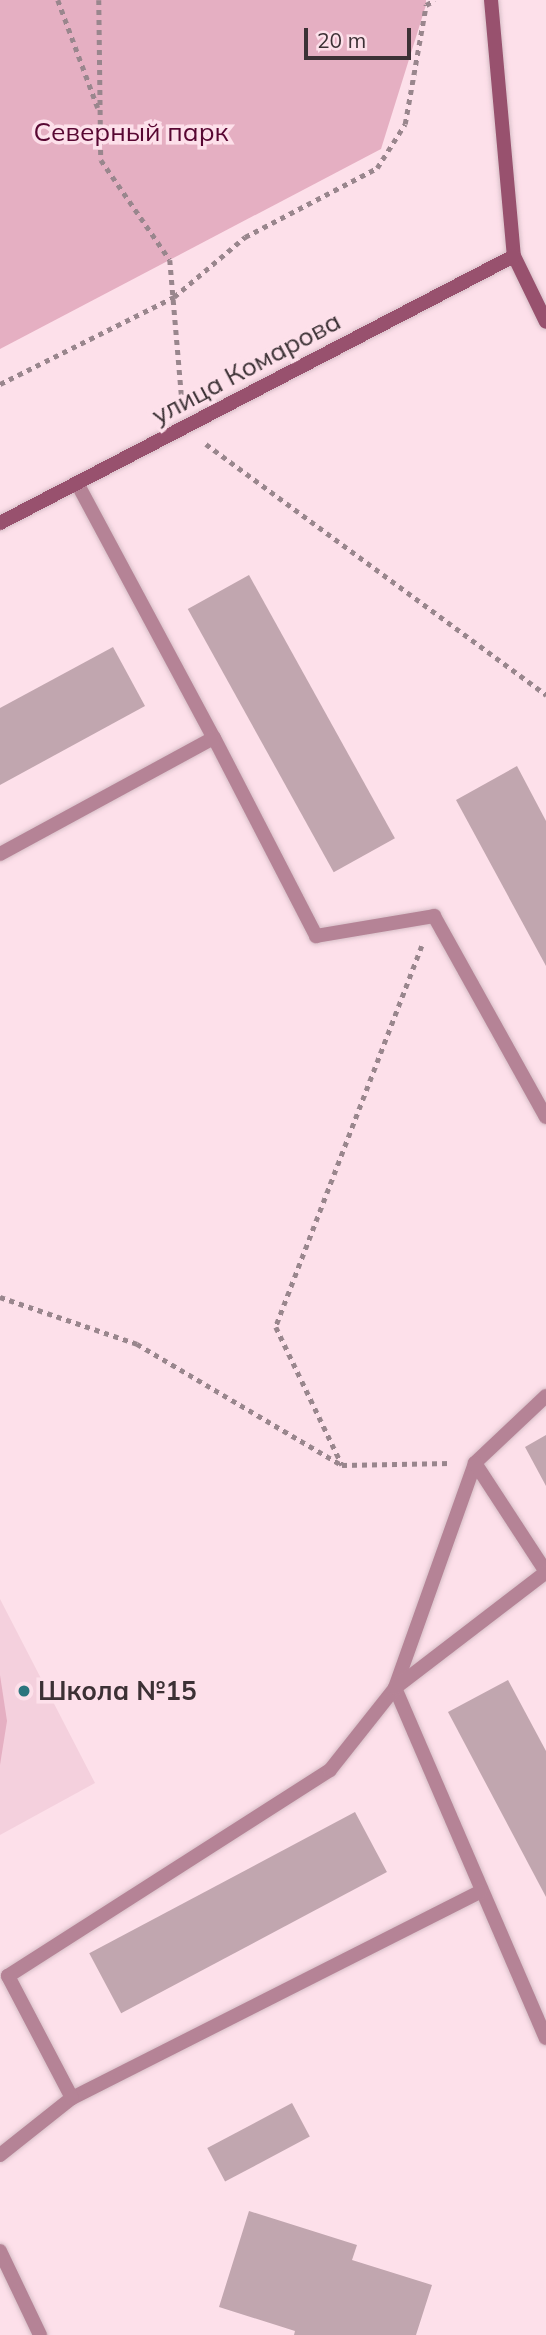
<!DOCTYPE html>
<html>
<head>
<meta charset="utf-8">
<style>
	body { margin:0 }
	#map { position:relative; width:546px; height:2335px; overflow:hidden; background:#fde0ea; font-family:Mulish,sans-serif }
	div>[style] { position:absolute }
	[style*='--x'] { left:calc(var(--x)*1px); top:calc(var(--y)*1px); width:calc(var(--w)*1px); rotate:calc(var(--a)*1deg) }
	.built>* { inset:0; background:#f4d0dd }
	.green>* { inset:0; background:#e5afc2 }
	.building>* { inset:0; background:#c1a6af; transform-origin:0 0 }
	.path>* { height:4.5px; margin-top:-2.25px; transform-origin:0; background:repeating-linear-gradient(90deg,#99868d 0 5px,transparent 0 10px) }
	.roads { filter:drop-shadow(0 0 2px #d6bdc6) drop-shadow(0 0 2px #d6bdc6) }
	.lane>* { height:14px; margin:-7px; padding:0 7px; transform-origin:7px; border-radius:7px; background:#b58396 }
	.secondary>* { height:14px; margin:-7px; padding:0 7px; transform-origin:7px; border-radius:7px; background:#98516e }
	.dots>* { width:19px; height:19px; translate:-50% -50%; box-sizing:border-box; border:4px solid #fde0ea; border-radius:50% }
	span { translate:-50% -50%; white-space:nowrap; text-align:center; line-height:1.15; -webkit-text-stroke:7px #fde0ea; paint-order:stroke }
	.park-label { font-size:26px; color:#580732 }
	.street-label { font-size:26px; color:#3c3135 }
	.poi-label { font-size:26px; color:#3c3135; font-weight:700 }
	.left { translate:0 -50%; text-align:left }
	.scale { position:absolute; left:304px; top:28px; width:107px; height:32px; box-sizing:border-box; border:4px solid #3c3135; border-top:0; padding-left:9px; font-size:21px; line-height:24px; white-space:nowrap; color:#3c3135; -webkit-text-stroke:5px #fde0ea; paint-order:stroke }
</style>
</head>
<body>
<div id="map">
	<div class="built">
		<i style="clip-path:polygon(0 1599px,95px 1783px,0 1835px)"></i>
	</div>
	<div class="green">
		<i style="clip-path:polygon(0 0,426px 0,426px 5px,381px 149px,0 349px)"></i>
		<i style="clip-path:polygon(0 1675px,7px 1721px,0 1765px)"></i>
	</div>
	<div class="building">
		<i style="left:249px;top:575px;width:301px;height:70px;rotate:61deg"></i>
		<i style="clip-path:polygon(113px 647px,145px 706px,0 785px,0 708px)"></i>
		<i style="clip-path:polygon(517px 766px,546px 821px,546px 966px,456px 800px)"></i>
		<i style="clip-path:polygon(546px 1435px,546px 1486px,525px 1447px)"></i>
		<i style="clip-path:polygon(508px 1680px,546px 1751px,546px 1897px,448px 1712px)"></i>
		<i style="left:355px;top:1812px;width:68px;height:301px;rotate:62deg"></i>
		<i style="left:292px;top:2103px;width:38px;height:96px;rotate:62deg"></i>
		<i style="clip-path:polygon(249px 2211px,357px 2245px,352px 2260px,432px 2285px,416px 2335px,294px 2335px,295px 2331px,219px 2307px)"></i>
	</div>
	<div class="path">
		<i style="--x:58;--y:0;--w:115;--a:69.7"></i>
		<i style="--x:99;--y:0;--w:160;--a:89.3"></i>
		<i style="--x:101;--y:160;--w:121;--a:55.4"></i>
		<i style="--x:170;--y:260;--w:142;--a:85.1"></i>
		<i style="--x:0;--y:384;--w:195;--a:-26.6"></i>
		<i style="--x:174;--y:297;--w:93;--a:-40.2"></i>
		<i style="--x:245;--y:237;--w:149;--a:-27.6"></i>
		<i style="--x:377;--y:168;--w:52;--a:-57.5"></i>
		<i style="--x:405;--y:124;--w:121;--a:-80"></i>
		<i style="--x:426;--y:5;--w:10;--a:-29"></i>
		<i style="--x:206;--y:444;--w:423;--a:36.4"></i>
		<i style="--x:422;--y:946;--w:408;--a:111"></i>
		<i style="--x:276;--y:1327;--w:153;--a:64.4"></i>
		<i style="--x:342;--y:1465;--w:109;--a:-1.1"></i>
		<i style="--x:0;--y:1297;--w:145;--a:18.9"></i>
		<i style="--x:137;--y:1344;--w:238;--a:30.6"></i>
	</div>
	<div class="roads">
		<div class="lane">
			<i style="--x:77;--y:483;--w:289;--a:61.8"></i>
			<i style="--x:214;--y:738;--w:223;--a:62.7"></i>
			<i style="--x:316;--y:936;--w:120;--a:-9.6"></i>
			<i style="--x:434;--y:916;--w:230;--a:60.9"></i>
			<i style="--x:0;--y:854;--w:243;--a:-28.5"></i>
			<i style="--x:546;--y:1396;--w:98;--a:136.7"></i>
			<i style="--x:475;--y:1463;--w:239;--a:109.6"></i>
			<i style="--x:395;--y:1688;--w:381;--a:66.7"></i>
			<i style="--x:475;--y:1463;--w:130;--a:56.9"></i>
			<i style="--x:72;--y:2098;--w:458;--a:-26.8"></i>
			<i style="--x:0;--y:2155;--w:92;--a:-38.4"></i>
			<i style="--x:72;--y:2098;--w:138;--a:-117.7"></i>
			<i style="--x:8;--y:1976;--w:382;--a:-32.6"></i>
			<i style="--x:330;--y:1770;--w:105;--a:-51.6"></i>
			<i style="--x:395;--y:1688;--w:190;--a:-37.5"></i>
			<i style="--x:0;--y:2251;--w:93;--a:64.5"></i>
		</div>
		<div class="secondary">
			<i style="--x:491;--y:0;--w:257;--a:84.9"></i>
			<i style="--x:514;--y:256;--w:73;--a:64.1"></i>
			<i style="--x:0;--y:523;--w:579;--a:-27.45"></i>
		</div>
	</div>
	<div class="dots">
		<i style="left:24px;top:1691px;background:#2c757d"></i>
	</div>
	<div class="park-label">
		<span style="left:131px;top:132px">Северный парк</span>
	</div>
	<div class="street-label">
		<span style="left:246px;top:368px;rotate:-28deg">улица Комарова</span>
	</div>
	<div class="poi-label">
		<span class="left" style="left:38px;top:1691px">Школа №15</span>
	</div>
	<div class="scale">20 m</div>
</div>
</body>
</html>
